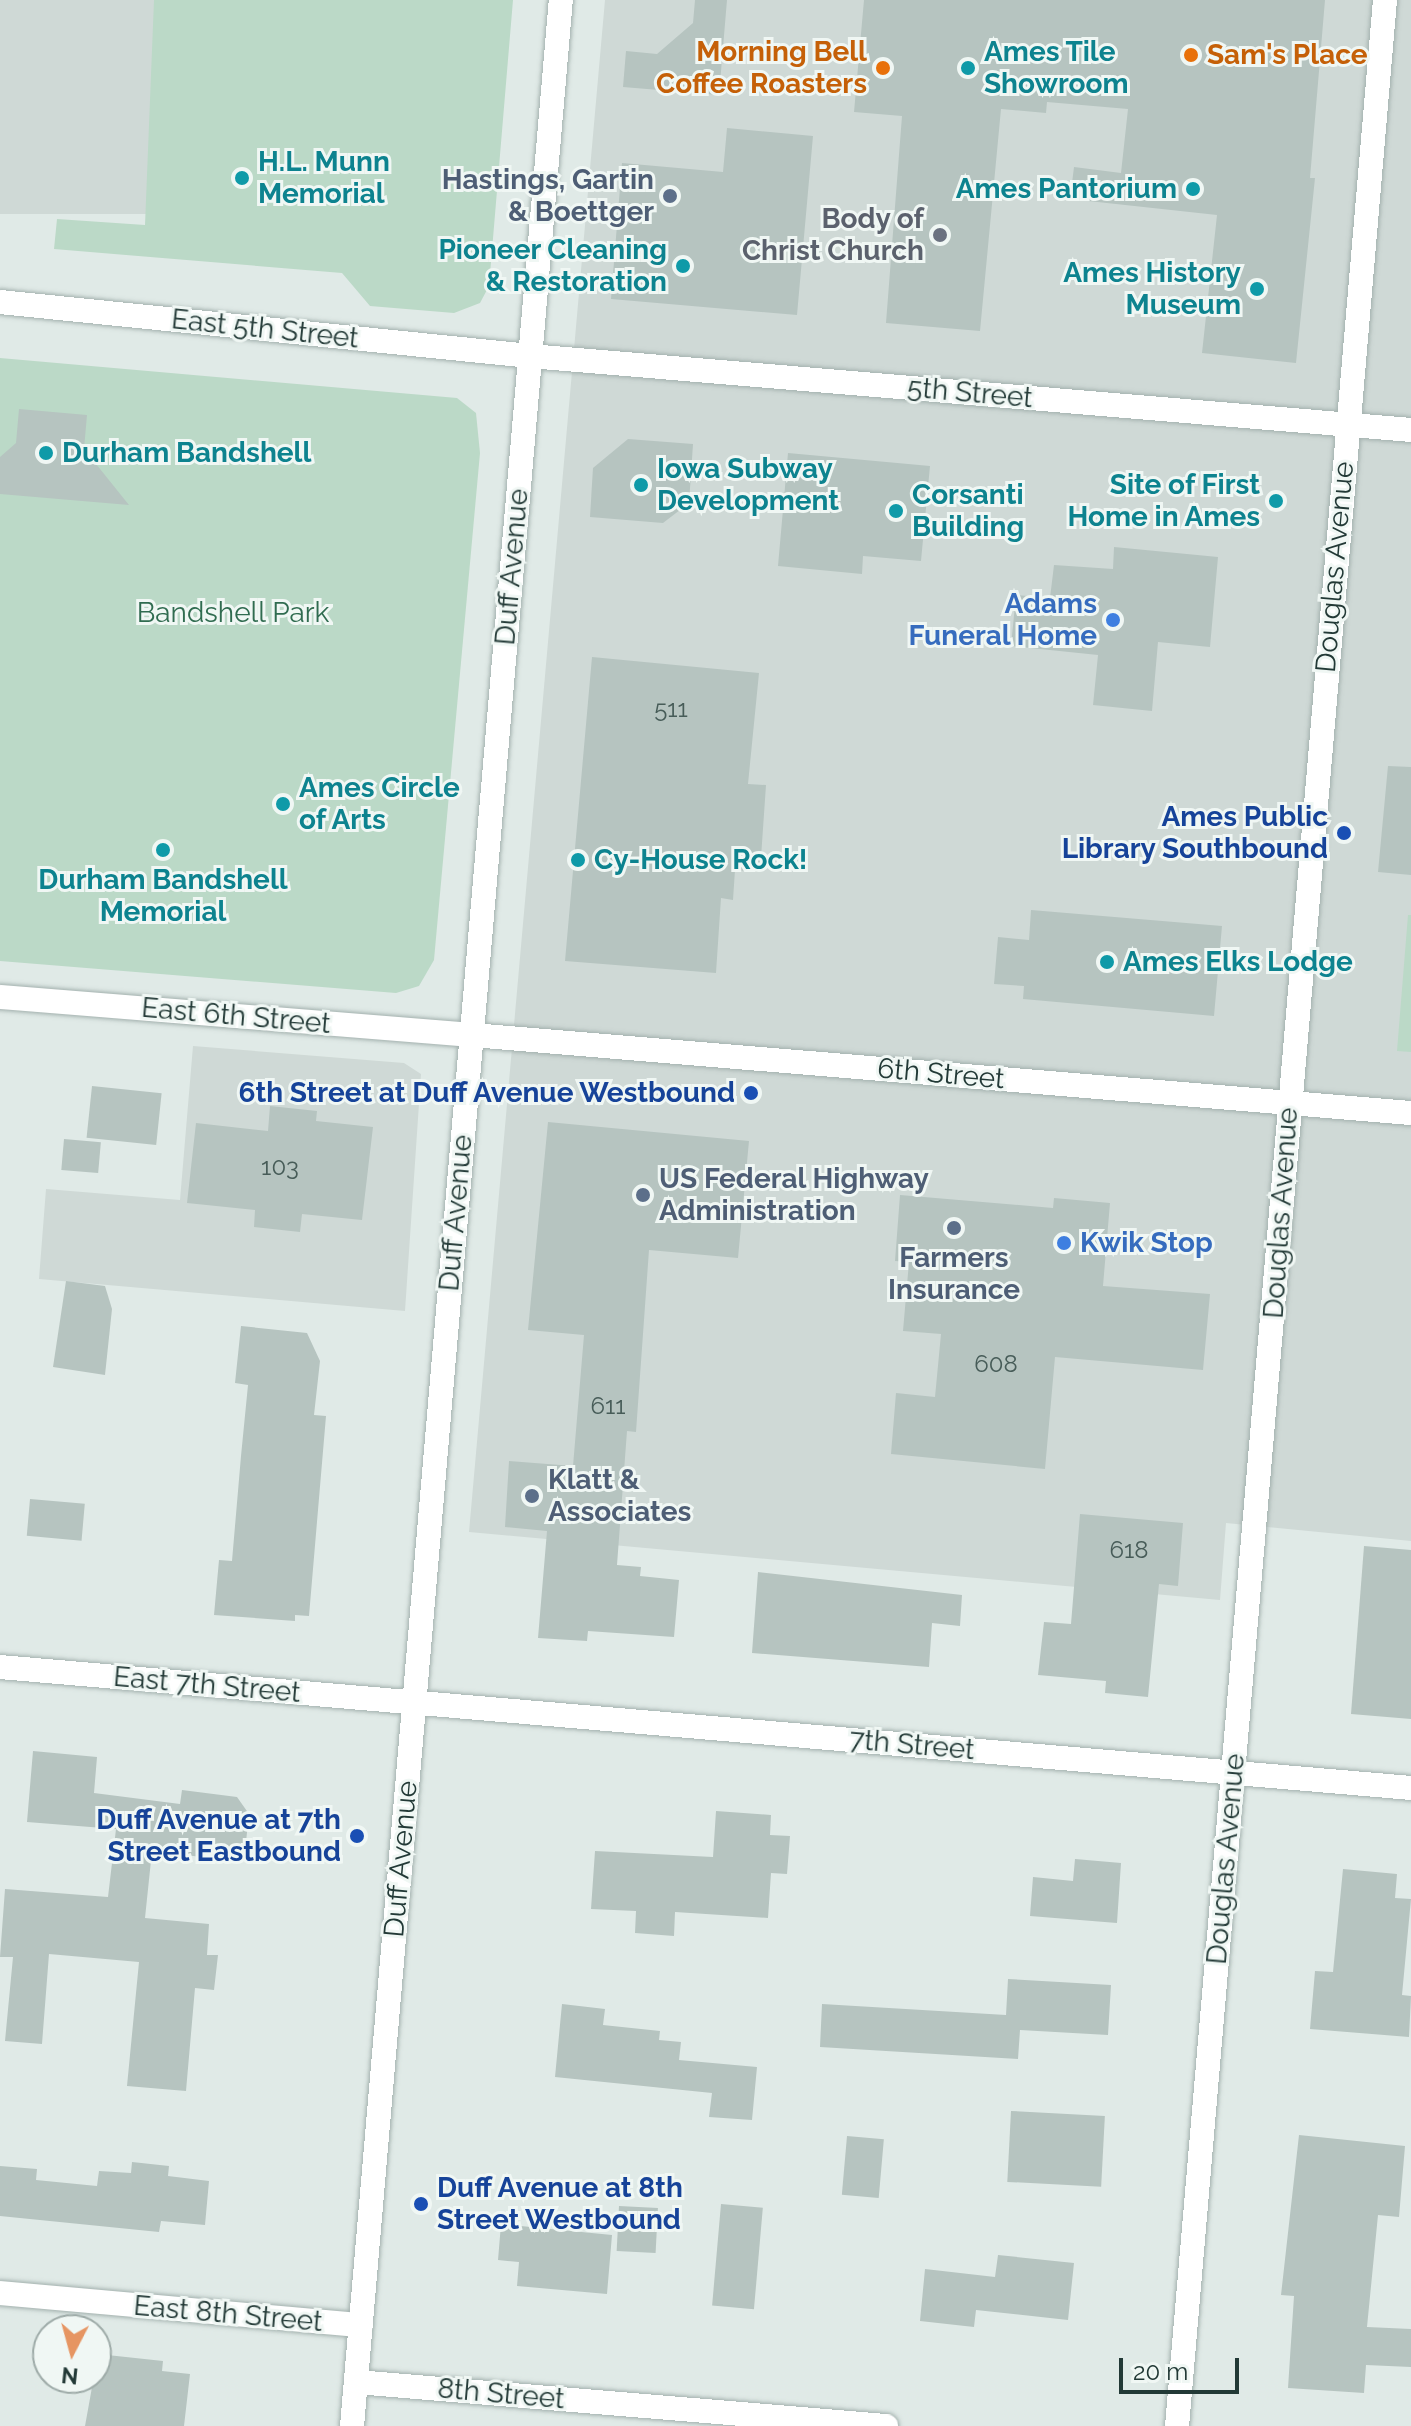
<!DOCTYPE html>
<html>
<head>
<meta charset="utf-8">
<style>
	body { margin:0 }
	#map { position:relative; width:1411px; height:2426px; overflow:hidden; background:#e0eae7; font-family:Raleway,sans-serif }
	div>[style] { position:absolute }
	[style*='--x'] { left:calc(var(--x)*1px); top:calc(var(--y)*1px); width:calc(var(--w)*1px); rotate:calc(var(--a)*1deg) }
	.built>* { inset:0; background:#cfd9d6; transform-origin:0 0 }
	.green>* { inset:0; background:#bbd9c7 }
	.building>* { inset:0; background:#b6c4c0; transform-origin:0 0 }
	.roads { filter:drop-shadow(0 0 2px #a3b1ae) drop-shadow(0 0 2px #a3b1ae) }
	.minor>* { height:24px; margin:-12px; padding:0 12px; transform-origin:12px; border-radius:12px; background:#fff }
	.secondary>* { height:24px; margin:-12px; padding:0 12px; transform-origin:12px; border-radius:12px; background:#fff }
	.dots>* { width:22px; height:22px; translate:-50% -50%; box-sizing:border-box; border:4px solid #f0f7f4; border-radius:50% }
	span { translate:-50% -50%; white-space:nowrap; text-align:center; line-height:1.15; -webkit-text-stroke:6px #f0f7f4; paint-order:stroke }
	.number-label { font-size:24px; color:#475c58 }
	.number-label span { -webkit-text-stroke-width:0 }
	.food-label { font-size:28px; color:#c56008; font-weight:700 }
	.right { translate:-100% -50%; text-align:right }
	.left { translate:0 -50%; text-align:left }
	.culture-label { font-size:28px; color:#0d838f; font-weight:700 }
	.service-label { font-size:28px; color:#4e5e75; font-weight:700 }
	.worship-label { font-size:28px; color:#5b616d; font-weight:700 }
	.street-label { font-size:28px; color:#223936 }
	.shop-label { font-size:28px; color:#366cbe; font-weight:700 }
	.park-label { font-size:28px; color:#306c50 }
	.transit-label { font-size:28px; color:#164399; font-weight:700 }
	.north { position:absolute; left:32px; top:2314px; width:80px; height:80px; box-sizing:border-box; background:#f0f7f4; border:2px solid #9eaba8; border-radius:50%; rotate:186deg; font-size:22px; font-weight:700; line-height:32px; text-align:center; color:#223936 }
	.north::after { content:''; display:block; margin:auto; width:28px; height:36px; background:#e69562; clip-path:polygon(50% 0,100% 100%,50% 72%,0 100%) }
	.scale { position:absolute; left:1119px; top:2358px; width:120px; height:36px; box-sizing:border-box; border:4px solid #223936; border-top:0; padding-left:10px; font-size:24px; line-height:28px; white-space:nowrap; color:#223936; -webkit-text-stroke:6px #f0f7f4; paint-order:stroke }
</style>
</head>
<body>
<div id="map">
	<div class="built">
		<i style="left:0;top:0;width:154px;height:214px"></i>
		<i style="clip-path:polygon(605px 0,1411px 0,1411px 1541px,1226px 1523px,1220px 1600px,469px 1532px)"></i>
		<i style="clip-path:polygon(193px 1046px,404px 1063px,421px 1074px,405px 1311px,39px 1279px,46px 1189px,180px 1200px)"></i>
	</div>
	<div class="green">
		<i style="clip-path:polygon(154px 0,513px 0,489px 286px,480px 303px,454px 313px,370px 306px,342px 273px,54px 249px,57px 219px,145px 225px)"></i>
		<i style="clip-path:polygon(0 358px,457px 398px,476px 413px,480px 453px,434px 960px,419px 986px,396px 993px,0 961px)"></i>
		<i style="clip-path:polygon(1408px 915px,1411px 915px,1411px 1052px,1397px 1051px)"></i>
	</div>
	<div class="building">
		<i style="clip-path:polygon(695px 0,727px 0,719px 95px,623px 87px,626px 51px,657px 54px,693px 23px)"></i>
		<i style="clip-path:polygon(864px 0,1325px 0,1310px 178px,1315px 178px,1296px 363px,1202px 353px,1217px 215px,1070px 199px,1074px 167px,1121px 173px,1128px 109px,1047px 102px,1046px 113px,1001px 109px,980px 331px,886px 323px,902px 116px,854px 112px)"></i>
		<i style="clip-path:polygon(727px 128px,813px 136px,797px 315px,611px 299px,622px 163px,723px 172px)"></i>
		<i style="clip-path:polygon(19px 409px,87px 415px,84px 449px,129px 505px,0 494px,0 457px,16px 443px)"></i>
		<i style="clip-path:polygon(628px 439px,693px 444px,689px 503px,663px 523px,590px 517px,593px 468px)"></i>
		<i style="clip-path:polygon(788px 453px,930px 466px,921px 561px,863px 556px,862px 574px,778px 566px)"></i>
		<i style="clip-path:polygon(1114px 547px,1218px 557px,1210px 647px,1158px 642px,1152px 711px,1093px 705px,1098px 655px,1011px 646px,1016px 595px,1050px 598px,1054px 565px,1113px 569px)"></i>
		<i style="clip-path:polygon(592px 657px,759px 673px,748px 784px,766px 785px,760px 872px,735px 870px,733px 900px,721px 898px,716px 973px,565px 961px)"></i>
		<i style="clip-path:polygon(1388px 766px,1411px 767px,1411px 875px,1378px 872px)"></i>
		<i style="clip-path:polygon(1031px 910px,1222px 926px,1214px 1016px,1023px 999px,1024px 986px,994px 984px,998px 937px,1029px 940px)"></i>
		<i style="left:92px;top:1086px;width:70px;height:52px;rotate:6deg"></i>
		<i style="clip-path:polygon(270px 1106px,317px 1111px,316px 1121px,373px 1127px,362px 1220px,302px 1214px,300px 1232px,254px 1227px,255px 1210px,187px 1203px,196px 1123px,268px 1131px)"></i>
		<i style="clip-path:polygon(548px 1122px,749px 1141px,738px 1258px,649px 1250px,636px 1432px,627px 1431px,617px 1565px,641px 1567px,640px 1576px,679px 1580px,674px 1637px,588px 1631px,587px 1641px,538px 1638px,547px 1531px,505px 1527px,509px 1461px,573px 1466px,584px 1335px,528px 1330px)"></i>
		<i style="left:64px;top:1139px;width:37px;height:31px;rotate:5deg"></i>
		<i style="clip-path:polygon(900px 1195px,1053px 1208px,1054px 1198px,1110px 1203px,1103px 1286px,1210px 1294px,1203px 1370px,1055px 1357px,1045px 1469px,891px 1454px,896px 1393px,935px 1397px,941px 1334px,903px 1331px,909px 1262px,895px 1261px)"></i>
		<i style="clip-path:polygon(66px 1281px,105px 1286px,112px 1309px,105px 1375px,53px 1367px)"></i>
		<i style="clip-path:polygon(241px 1326px,307px 1333px,320px 1361px,314px 1415px,326px 1416px,309px 1616px,295px 1615px,295px 1621px,214px 1615px,219px 1560px,232px 1561px,241px 1456px,248px 1385px,235px 1383px)"></i>
		<i style="left:30px;top:1499px;width:55px;height:37px;rotate:5deg"></i>
		<i style="clip-path:polygon(1080px 1514px,1183px 1523px,1178px 1586px,1159px 1584px,1148px 1697px,1105px 1693px,1106px 1681px,1038px 1675px,1044px 1622px,1071px 1624px)"></i>
		<i style="clip-path:polygon(1364px 1546px,1411px 1550px,1411px 1719px,1351px 1714px)"></i>
		<i style="clip-path:polygon(758px 1572px,962px 1595px,960px 1626px,932px 1623px,929px 1667px,752px 1653px)"></i>
		<i style="clip-path:polygon(33px 1751px,97px 1757px,94px 1793px,180px 1804px,182px 1790px,237px 1797px,249px 1814px,245px 1851px,219px 1849px,218px 1859px,152px 1851px,145px 1918px,209px 1924px,207px 1955px,218px 1955px,214px 1990px,195px 1988px,186px 2091px,127px 2086px,139px 1962px,49px 1954px,42px 2044px,5px 2041px,13px 1957px,0 1957px,5px 1889px,108px 1897px,116px 1829px,27px 1822px)"></i>
		<i style="clip-path:polygon(716px 1811px,771px 1815px,770px 1835px,790px 1836px,787px 1874px,771px 1873px,768px 1918px,675px 1912px,674px 1936px,635px 1933px,636px 1911px,591px 1909px,595px 1851px,713px 1857px)"></i>
		<i style="clip-path:polygon(1075px 1859px,1121px 1863px,1117px 1923px,1030px 1916px,1033px 1877px,1073px 1881px)"></i>
		<i style="clip-path:polygon(1343px 1869px,1397px 1874px,1395px 1898px,1411px 1899px,1402px 1995px,1411px 1996px,1409px 2037px,1310px 2029px,1315px 1971px,1333px 1972px)"></i>
		<i style="clip-path:polygon(1008px 1979px,1111px 1985px,1108px 2035px,1020px 2030px,1018px 2059px,820px 2047px,822px 2004px,1006px 2015px)"></i>
		<i style="clip-path:polygon(562px 2004px,605px 2009px,603px 2025px,660px 2031px,659px 2040px,681px 2042px,679px 2060px,757px 2067px,752px 2120px,709px 2117px,712px 2093px,555px 2077px)"></i>
		<i style="left:1011px;top:2111px;width:94px;height:71px;rotate:3deg"></i>
		<i style="clip-path:polygon(1299px 2135px,1405px 2146px,1399px 2217px,1378px 2215px,1367px 2327px,1411px 2329px,1411px 2367px,1366px 2365px,1364px 2393px,1288px 2388px,1294px 2296px,1281px 2295px)"></i>
		<i style="left:847px;top:2136px;width:37px;height:59px;rotate:5deg"></i>
		<i style="clip-path:polygon(132px 2162px,169px 2166px,168px 2176px,209px 2181px,205px 2225px,161px 2221px,159px 2232px,0 2216px,0 2166px,37px 2169px,36px 2180px,97px 2186px,99px 2171px,131px 2173px)"></i>
		<i style="left:721px;top:2204px;width:42px;height:102px;rotate:5deg"></i>
		<i style="left:619px;top:2206px;width:39px;height:45px;rotate:3deg"></i>
		<i style="clip-path:polygon(501px 2224px,612px 2235px,607px 2294px,517px 2286px,519px 2262px,498px 2260px)"></i>
		<i style="clip-path:polygon(998px 2255px,1074px 2263px,1068px 2320px,976px 2310px,974px 2327px,920px 2321px,925px 2269px,995px 2277px)"></i>
		<i style="clip-path:polygon(98px 2354px,163px 2361px,162px 2371px,190px 2374px,184px 2426px,85px 2426px)"></i>
	</div>
	<div class="roads">
		<div class="minor">
			<i style="--x:0;--y:302;--w:533;--a:5.82"></i>
			<i style="--x:530;--y:356;--w:884;--a:4.8"></i>
			<i style="--x:0;--y:997;--w:474;--a:4.6"></i>
			<i style="--x:0;--y:1667;--w:1416;--a:4.9"></i>
			<i style="--x:0;--y:2293;--w:362;--a:5.1"></i>
			<i style="--x:356;--y:2382;--w:532;--a:4.75"></i>
			<i style="--x:1177;--y:2426;--w:2435;--a:-85.1"></i>
		</div>
		<div class="secondary">
			<i style="--x:472;--y:1035;--w:942;--a:4.75"></i>
			<i style="--x:352;--y:2426;--w:2435;--a:-85.08"></i>
		</div>
	</div>
	<div class="dots">
		<i style="left:1191px;top:55px;background:#e8710a"></i>
		<i style="left:883px;top:68px;background:#e8710a"></i>
		<i style="left:968px;top:68px;background:#0f9aa8"></i>
		<i style="left:242px;top:178px;background:#0f9aa8"></i>
		<i style="left:1193px;top:189px;background:#0f9aa8"></i>
		<i style="left:670px;top:196px;background:#5c6f8a"></i>
		<i style="left:940px;top:235px;background:#6b7280"></i>
		<i style="left:683px;top:266px;background:#0f9aa8"></i>
		<i style="left:1257px;top:289px;background:#0f9aa8"></i>
		<i style="left:46px;top:453px;background:#0f9aa8"></i>
		<i style="left:641px;top:485px;background:#0f9aa8"></i>
		<i style="left:1276px;top:501px;background:#0f9aa8"></i>
		<i style="left:896px;top:511px;background:#0f9aa8"></i>
		<i style="left:1113px;top:620px;background:#3f7fe0"></i>
		<i style="left:283px;top:804px;background:#0f9aa8"></i>
		<i style="left:1344px;top:833px;background:#1a4fb4"></i>
		<i style="left:163px;top:850px;background:#0f9aa8"></i>
		<i style="left:578px;top:860px;background:#0f9aa8"></i>
		<i style="left:1107px;top:962px;background:#0f9aa8"></i>
		<i style="left:751px;top:1093px;background:#1a4fb4"></i>
		<i style="left:643px;top:1195px;background:#5c6f8a"></i>
		<i style="left:954px;top:1228px;background:#5c6f8a"></i>
		<i style="left:1064px;top:1243px;background:#3f7fe0"></i>
		<i style="left:532px;top:1496px;background:#5c6f8a"></i>
		<i style="left:357px;top:1836px;background:#1a4fb4"></i>
		<i style="left:421px;top:2204px;background:#1a4fb4"></i>
	</div>
	<div class="number-label">
		<span style="left:671px;top:709px">511</span>
		<span style="left:280px;top:1167px">103</span>
		<span style="left:996px;top:1364px">608</span>
		<span style="left:608px;top:1406px">611</span>
		<span style="left:1129px;top:1550px">618</span>
	</div>
	<div class="food-label">
		<span class="right" style="left:867px;top:68px">Morning Bell<br>Coffee Roasters</span>
		<span class="left" style="left:1207px;top:55px">Sam's Place</span>
	</div>
	<div class="culture-label">
		<span class="left" style="left:984px;top:68px">Ames Tile<br>Showroom</span>
		<span class="left" style="left:258px;top:178px">H.L. Munn<br>Memorial</span>
		<span class="right" style="left:1177px;top:189px">Ames Pantorium</span>
		<span class="right" style="left:667px;top:266px">Pioneer Cleaning<br>&amp; Restoration</span>
		<span class="right" style="left:1241px;top:289px">Ames History<br>Museum</span>
		<span class="left" style="left:62px;top:453px">Durham Bandshell</span>
		<span class="left" style="left:657px;top:485px">Iowa Subway<br>Development</span>
		<span class="right" style="left:1260px;top:501px">Site of First<br>Home in Ames</span>
		<span class="left" style="left:912px;top:511px">Corsanti<br>Building</span>
		<span class="left" style="left:299px;top:804px">Ames Circle<br>of Arts</span>
		<span class="left" style="left:594px;top:860px">Cy-House Rock!</span>
		<span style="left:163px;top:896px">Durham Bandshell<br>Memorial</span>
		<span class="left" style="left:1123px;top:962px">Ames Elks Lodge</span>
	</div>
	<div class="service-label">
		<span class="right" style="left:654px;top:196px">Hastings, Gartin<br>&amp; Boettger</span>
		<span class="left" style="left:659px;top:1195px">US Federal Highway<br>Administration</span>
		<span style="left:954px;top:1274px">Farmers<br>Insurance</span>
		<span class="left" style="left:548px;top:1496px">Klatt &amp;<br>Associates</span>
	</div>
	<div class="worship-label">
		<span class="right" style="left:924px;top:235px">Body of<br>Christ Church</span>
	</div>
	<div class="street-label">
		<span style="left:265px;top:329px;rotate:6deg">East 5th Street</span>
		<span style="left:970px;top:393px;rotate:5deg">5th Street</span>
		<span style="left:512px;top:567px;rotate:-85deg">Duff Avenue</span>
		<span style="left:1335px;top:567px;rotate:-85deg">Douglas Avenue</span>
		<span style="left:236px;top:1016px;rotate:5deg">East 6th Street</span>
		<span style="left:941px;top:1074px;rotate:5deg">6th Street</span>
		<span style="left:456px;top:1213px;rotate:-85deg">Duff Avenue</span>
		<span style="left:1281px;top:1213px;rotate:-86deg">Douglas Avenue</span>
		<span style="left:207px;top:1685px;rotate:5deg">East 7th Street</span>
		<span style="left:912px;top:1745px;rotate:5deg">7th Street</span>
		<span style="left:401px;top:1859px;rotate:-85deg">Duff Avenue</span>
		<span style="left:1226px;top:1859px;rotate:-85deg">Douglas Avenue</span>
		<span style="left:228px;top:2314px;rotate:5deg">East 8th Street</span>
		<span style="left:501px;top:2394px;rotate:5deg">8th Street</span>
	</div>
	<div class="shop-label">
		<span class="right" style="left:1097px;top:620px">Adams<br>Funeral Home</span>
		<span class="left" style="left:1080px;top:1243px">Kwik Stop</span>
	</div>
	<div class="park-label">
		<span style="left:233px;top:613px">Bandshell Park</span>
	</div>
	<div class="transit-label">
		<span class="right" style="left:1328px;top:833px">Ames Public<br>Library Southbound</span>
		<span class="right" style="left:735px;top:1093px">6th Street at Duff Avenue Westbound</span>
		<span class="right" style="left:341px;top:1836px">Duff Avenue at 7th<br>Street Eastbound</span>
		<span class="left" style="left:437px;top:2204px">Duff Avenue at 8th<br>Street Westbound</span>
	</div>
	<div class="north">N</div>
	<div class="scale">20 m</div>
</div>
</body>
</html>
